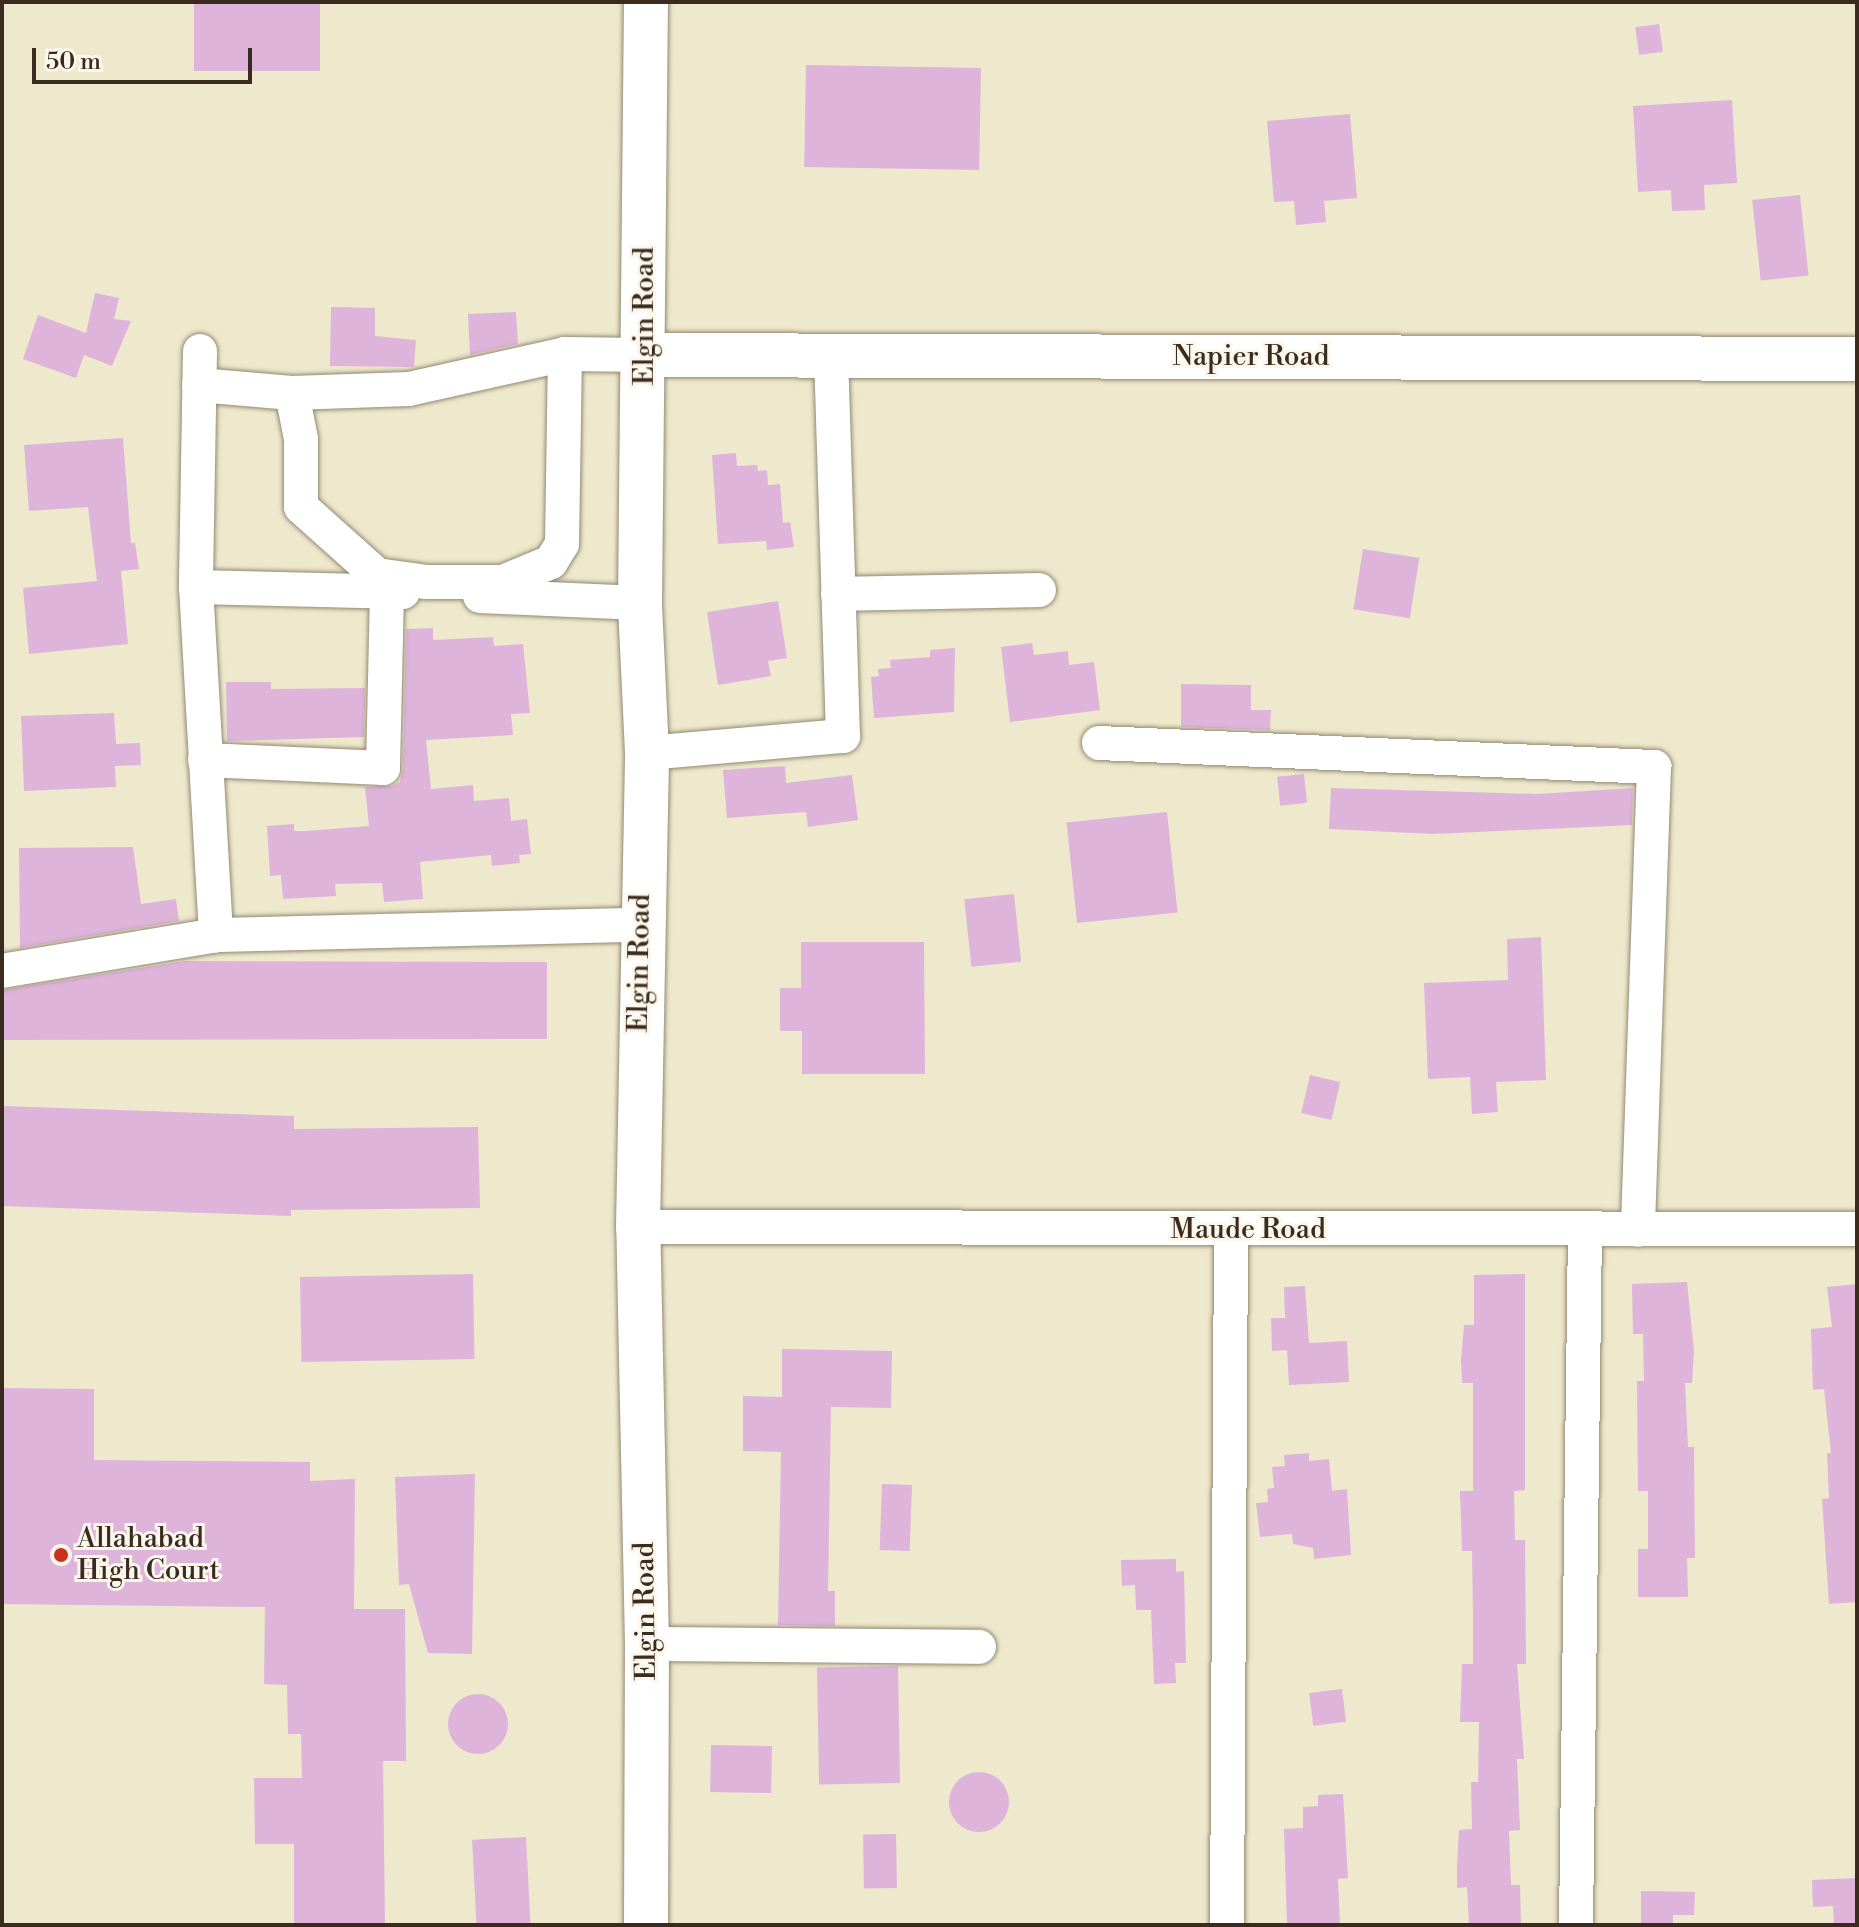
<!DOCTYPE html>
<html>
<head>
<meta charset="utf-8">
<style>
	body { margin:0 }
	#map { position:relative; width:1859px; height:1927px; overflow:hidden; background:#eee8cc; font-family:"Libre Bodoni",serif }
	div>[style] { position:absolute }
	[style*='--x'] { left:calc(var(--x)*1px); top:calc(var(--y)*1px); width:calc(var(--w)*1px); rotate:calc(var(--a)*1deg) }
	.building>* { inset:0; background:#deb4db; transform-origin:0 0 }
	.round { border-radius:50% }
	.roads { filter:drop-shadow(0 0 2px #948975) drop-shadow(0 0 2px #948975) }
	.street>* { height:34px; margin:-17px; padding:0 17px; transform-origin:17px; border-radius:17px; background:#fff }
	.secondary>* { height:44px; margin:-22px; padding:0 22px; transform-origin:22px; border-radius:22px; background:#fff }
	.dots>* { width:22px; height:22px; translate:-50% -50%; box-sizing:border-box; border:4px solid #fbf7ec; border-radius:50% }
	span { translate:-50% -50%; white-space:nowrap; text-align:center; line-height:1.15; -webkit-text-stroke:6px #fbf7ec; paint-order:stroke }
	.street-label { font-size:28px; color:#3b2a1e }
	.poi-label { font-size:28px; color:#3b2a1e }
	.left { translate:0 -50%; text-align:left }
	.frame { position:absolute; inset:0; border:4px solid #3b2a1e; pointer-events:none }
	.scale { position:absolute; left:32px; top:48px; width:220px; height:36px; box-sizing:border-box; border:4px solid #3b2a1e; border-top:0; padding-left:10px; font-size:24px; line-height:28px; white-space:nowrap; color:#3b2a1e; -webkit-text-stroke:6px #fbf7ec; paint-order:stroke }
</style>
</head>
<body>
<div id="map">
	<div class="building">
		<i style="left:194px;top:2px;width:126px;height:69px"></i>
		<i style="left:1659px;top:24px;width:28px;height:24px;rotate:82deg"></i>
		<i style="left:806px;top:65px;width:175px;height:102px;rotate:1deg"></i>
		<i style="clip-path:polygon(1732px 100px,1737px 183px,1704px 185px,1705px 210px,1672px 211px,1671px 190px,1638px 192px,1633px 106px)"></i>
		<i style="clip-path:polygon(1350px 114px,1357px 198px,1324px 201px,1326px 222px,1296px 225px,1294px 201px,1274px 202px,1267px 121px)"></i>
		<i style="left:1800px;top:195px;width:81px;height:48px;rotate:84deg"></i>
		<i style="clip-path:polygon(95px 293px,119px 298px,114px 319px,131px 321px,112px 366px,84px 355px,76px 378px,23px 359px,38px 315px,86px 333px)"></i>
		<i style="clip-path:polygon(331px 307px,375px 308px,375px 336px,416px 340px,414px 367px,330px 366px)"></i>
		<i style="clip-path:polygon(516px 312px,518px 344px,470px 355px,468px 314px)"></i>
		<i style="clip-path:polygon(123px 438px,131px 543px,135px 543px,139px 569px,121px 571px,128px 644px,29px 654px,23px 588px,97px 581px,88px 507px,29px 511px,24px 445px)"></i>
		<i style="clip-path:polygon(736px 453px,737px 466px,757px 465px,758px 471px,767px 470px,768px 485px,780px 484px,783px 523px,790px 522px,794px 547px,767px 550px,766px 541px,718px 544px,712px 455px)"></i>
		<i style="left:1363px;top:549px;width:57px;height:61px;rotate:9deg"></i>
		<i style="clip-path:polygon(778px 601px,787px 658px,768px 661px,771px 676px,718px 685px,707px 612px)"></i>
		<i style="clip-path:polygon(433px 628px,433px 640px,493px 637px,494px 646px,523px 644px,530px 713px,511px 714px,513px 735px,426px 740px,431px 789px,473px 785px,474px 801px,509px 798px,511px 821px,527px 819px,531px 854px,519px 855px,520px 863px,492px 866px,491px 855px,420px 862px,423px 899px,384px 902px,382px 883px,335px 884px,336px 896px,283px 899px,281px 875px,270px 876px,267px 826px,294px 824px,294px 831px,306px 831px,369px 826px,365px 787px,392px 786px,400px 782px,403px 769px,406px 629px)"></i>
		<i style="clip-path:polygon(1032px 643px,1034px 655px,1068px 651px,1069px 665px,1094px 662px,1100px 710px,1010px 722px,1001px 647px)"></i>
		<i style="clip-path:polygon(955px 648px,954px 712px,874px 718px,871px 677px,879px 676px,878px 669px,891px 668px,890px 660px,930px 657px,930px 650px)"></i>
		<i style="clip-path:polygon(226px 682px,271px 682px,271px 689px,365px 688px,364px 737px,227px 741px)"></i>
		<i style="clip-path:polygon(1181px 684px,1251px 685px,1251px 710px,1271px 710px,1270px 730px,1181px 727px)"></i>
		<i style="clip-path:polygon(114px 713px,116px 744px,140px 743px,141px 765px,115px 766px,116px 787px,24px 791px,21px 716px)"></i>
		<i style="clip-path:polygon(785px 766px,786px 783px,852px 775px,858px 820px,808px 827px,806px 812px,727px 818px,723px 770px)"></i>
		<i style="left:1304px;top:774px;width:29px;height:27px;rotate:84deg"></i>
		<i style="clip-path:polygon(1331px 788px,1538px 794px,1633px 788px,1632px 825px,1433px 834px,1329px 829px)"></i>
		<i style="left:1167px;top:812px;width:101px;height:101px;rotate:84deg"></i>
		<i style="clip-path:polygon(133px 847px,141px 904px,176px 899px,179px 921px,20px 948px,19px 848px)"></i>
		<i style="left:1014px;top:894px;width:68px;height:50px;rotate:84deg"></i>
		<i style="clip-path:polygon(1541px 937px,1546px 1080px,1496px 1082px,1498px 1112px,1472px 1114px,1470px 1077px,1428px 1079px,1424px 983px,1508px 980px,1507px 939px)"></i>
		<i style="clip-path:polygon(801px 942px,924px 942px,925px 1074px,802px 1074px,802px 1031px,780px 1031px,780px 988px,801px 988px)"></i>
		<i style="clip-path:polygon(185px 961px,547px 962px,547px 1039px,2px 1040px,2px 990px)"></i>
		<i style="left:1310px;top:1075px;width:31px;height:39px;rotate:13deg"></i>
		<i style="clip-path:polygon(2px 1106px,294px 1116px,294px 1129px,478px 1127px,480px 1208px,291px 1210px,291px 1216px,2px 1206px)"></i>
		<i style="left:473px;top:1274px;width:85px;height:173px;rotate:89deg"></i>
		<i style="clip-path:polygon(1525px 1274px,1525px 1490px,1514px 1491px,1515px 1540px,1525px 1540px,1526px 1664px,1517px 1664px,1524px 1759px,1517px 1759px,1520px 1830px,1509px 1831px,1511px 1885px,1520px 1885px,1521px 1925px,1469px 1925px,1467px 1887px,1457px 1888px,1457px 1865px,1459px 1830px,1472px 1829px,1471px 1782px,1478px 1782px,1479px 1722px,1460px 1722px,1462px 1664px,1473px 1664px,1473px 1613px,1472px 1551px,1462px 1551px,1460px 1491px,1473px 1491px,1473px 1383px,1462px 1383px,1461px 1360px,1464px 1325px,1474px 1325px,1474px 1275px)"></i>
		<i style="clip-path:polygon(1687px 1282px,1694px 1351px,1692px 1383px,1685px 1383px,1688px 1447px,1694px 1447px,1695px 1558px,1687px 1558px,1688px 1597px,1638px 1597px,1638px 1549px,1648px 1549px,1648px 1491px,1638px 1491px,1637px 1381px,1644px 1381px,1643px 1334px,1633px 1334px,1632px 1284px)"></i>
		<i style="clip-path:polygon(1857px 1284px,1857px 1602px,1829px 1604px,1822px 1499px,1829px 1498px,1827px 1453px,1831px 1453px,1824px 1389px,1813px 1390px,1811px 1329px,1832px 1327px,1827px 1287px)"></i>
		<i style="clip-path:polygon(1305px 1286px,1309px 1343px,1347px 1341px,1349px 1382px,1289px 1385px,1287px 1350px,1272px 1351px,1271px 1318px,1285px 1318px,1284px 1287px)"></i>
		<i style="clip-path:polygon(782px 1349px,892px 1351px,891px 1408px,831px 1407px,828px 1591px,835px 1591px,835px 1626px,778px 1625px,781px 1452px,743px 1451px,743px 1396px,782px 1397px)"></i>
		<i style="clip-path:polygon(2px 1388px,94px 1389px,94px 1460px,310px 1462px,310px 1481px,355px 1479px,354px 1609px,405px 1609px,406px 1761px,383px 1761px,385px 1925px,294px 1925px,294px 1844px,255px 1844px,254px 1778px,302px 1778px,301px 1734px,288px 1734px,287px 1685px,264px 1684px,265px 1607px,2px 1604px)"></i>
		<i style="clip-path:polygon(1309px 1453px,1309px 1461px,1329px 1459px,1332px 1491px,1347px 1489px,1351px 1555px,1314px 1559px,1313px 1548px,1293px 1544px,1292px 1534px,1260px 1537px,1256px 1503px,1268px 1502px,1267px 1489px,1274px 1488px,1272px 1467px,1285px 1466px,1284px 1455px)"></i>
		<i style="clip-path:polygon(475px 1474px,472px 1654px,428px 1653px,409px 1584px,399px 1585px,395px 1477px)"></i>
		<i style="left:882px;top:1484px;width:30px;height:66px;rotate:2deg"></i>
		<i style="clip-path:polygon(1176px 1559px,1176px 1572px,1184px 1571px,1186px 1663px,1175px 1663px,1176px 1683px,1154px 1684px,1151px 1610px,1136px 1610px,1135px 1585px,1122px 1586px,1121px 1560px)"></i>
		<i style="left:898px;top:1666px;width:117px;height:81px;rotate:89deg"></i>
		<i style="left:1342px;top:1689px;width:33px;height:33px;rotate:83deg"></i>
		<i class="round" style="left:448px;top:1694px;width:60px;height:60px"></i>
		<i style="left:711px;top:1745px;width:61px;height:47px;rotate:1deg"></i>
		<i class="round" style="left:949px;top:1772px;width:60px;height:60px"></i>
		<i style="clip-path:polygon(1343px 1794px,1348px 1878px,1338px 1879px,1340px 1925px,1287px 1925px,1284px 1829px,1303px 1828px,1303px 1807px,1318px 1806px,1318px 1795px)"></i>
		<i style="left:896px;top:1834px;width:54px;height:33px;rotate:89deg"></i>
		<i style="left:526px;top:1837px;width:88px;height:54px;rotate:87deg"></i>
		<i style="clip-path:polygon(1857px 1878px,1857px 1925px,1834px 1925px,1833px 1906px,1813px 1907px,1812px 1880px)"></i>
		<i style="clip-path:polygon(1641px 1891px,1695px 1892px,1694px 1915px,1673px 1915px,1673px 1925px,1641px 1925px)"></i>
	</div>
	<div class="roads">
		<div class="street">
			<i style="--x:200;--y:351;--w:236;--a:91"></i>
			<i style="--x:196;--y:587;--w:349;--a:86.7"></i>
			<i style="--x:199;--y:385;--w:93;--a:4.9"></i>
			<i style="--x:292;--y:393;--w:47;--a:78.9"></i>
			<i style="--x:301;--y:439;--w:68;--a:90"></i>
			<i style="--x:301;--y:507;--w:102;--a:41.8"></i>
			<i style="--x:377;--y:575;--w:49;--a:8.1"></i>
			<i style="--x:426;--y:582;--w:77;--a:0"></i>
			<i style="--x:503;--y:582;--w:52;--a:-22.6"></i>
			<i style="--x:551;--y:562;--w:21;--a:-59"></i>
			<i style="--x:562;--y:544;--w:190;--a:-89.1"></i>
			<i style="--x:565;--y:354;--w:80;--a:0.7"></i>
			<i style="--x:292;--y:393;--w:117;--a:-2"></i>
			<i style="--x:409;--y:389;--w:160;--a:-12.6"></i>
			<i style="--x:196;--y:587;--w:207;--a:1.4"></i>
			<i style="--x:838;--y:594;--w:201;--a:-1.1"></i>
			<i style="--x:480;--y:596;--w:160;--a:2.5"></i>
			<i style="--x:1099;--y:743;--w:556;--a:2.48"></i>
			<i style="--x:1654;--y:767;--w:463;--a:92"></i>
			<i style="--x:647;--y:753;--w:197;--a:-5"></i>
			<i style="--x:843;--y:736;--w:380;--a:-91.8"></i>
			<i style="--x:205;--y:760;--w:178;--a:2.6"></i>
			<i style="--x:383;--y:768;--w:177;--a:-88.7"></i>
			<i style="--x:2;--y:971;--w:217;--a:-9.5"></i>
			<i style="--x:216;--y:935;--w:424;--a:-1.4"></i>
			<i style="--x:638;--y:1227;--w:1219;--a:0.09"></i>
			<i style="--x:647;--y:1644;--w:332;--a:0.5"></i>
			<i style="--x:1227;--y:1925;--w:695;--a:-89.67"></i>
			<i style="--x:1576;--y:1925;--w:695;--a:-89.26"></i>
		</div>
		<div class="secondary">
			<i style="--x:645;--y:355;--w:1212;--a:0.19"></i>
			<i style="--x:646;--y:1925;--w:281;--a:-89.8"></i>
			<i style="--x:647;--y:1644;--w:417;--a:-91.2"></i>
			<i style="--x:638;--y:1227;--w:474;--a:-88.9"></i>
			<i style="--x:647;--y:753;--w:150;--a:-92.7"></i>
			<i style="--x:640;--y:603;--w:601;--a:-89.43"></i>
		</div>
	</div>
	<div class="dots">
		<i style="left:61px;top:1555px;background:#c8321e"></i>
	</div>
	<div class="street-label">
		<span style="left:645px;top:316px;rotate:-90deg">Elgin Road</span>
		<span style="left:1251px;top:357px">Napier Road</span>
		<span style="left:640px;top:963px;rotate:-89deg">Elgin Road</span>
		<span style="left:1248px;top:1230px">Maude Road</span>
		<span style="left:646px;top:1611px;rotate:-91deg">Elgin Road</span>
	</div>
	<div class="poi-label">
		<span class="left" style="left:77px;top:1555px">Allahabad<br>High Court</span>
	</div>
	<div class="frame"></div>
	<div class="scale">50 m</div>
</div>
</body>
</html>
